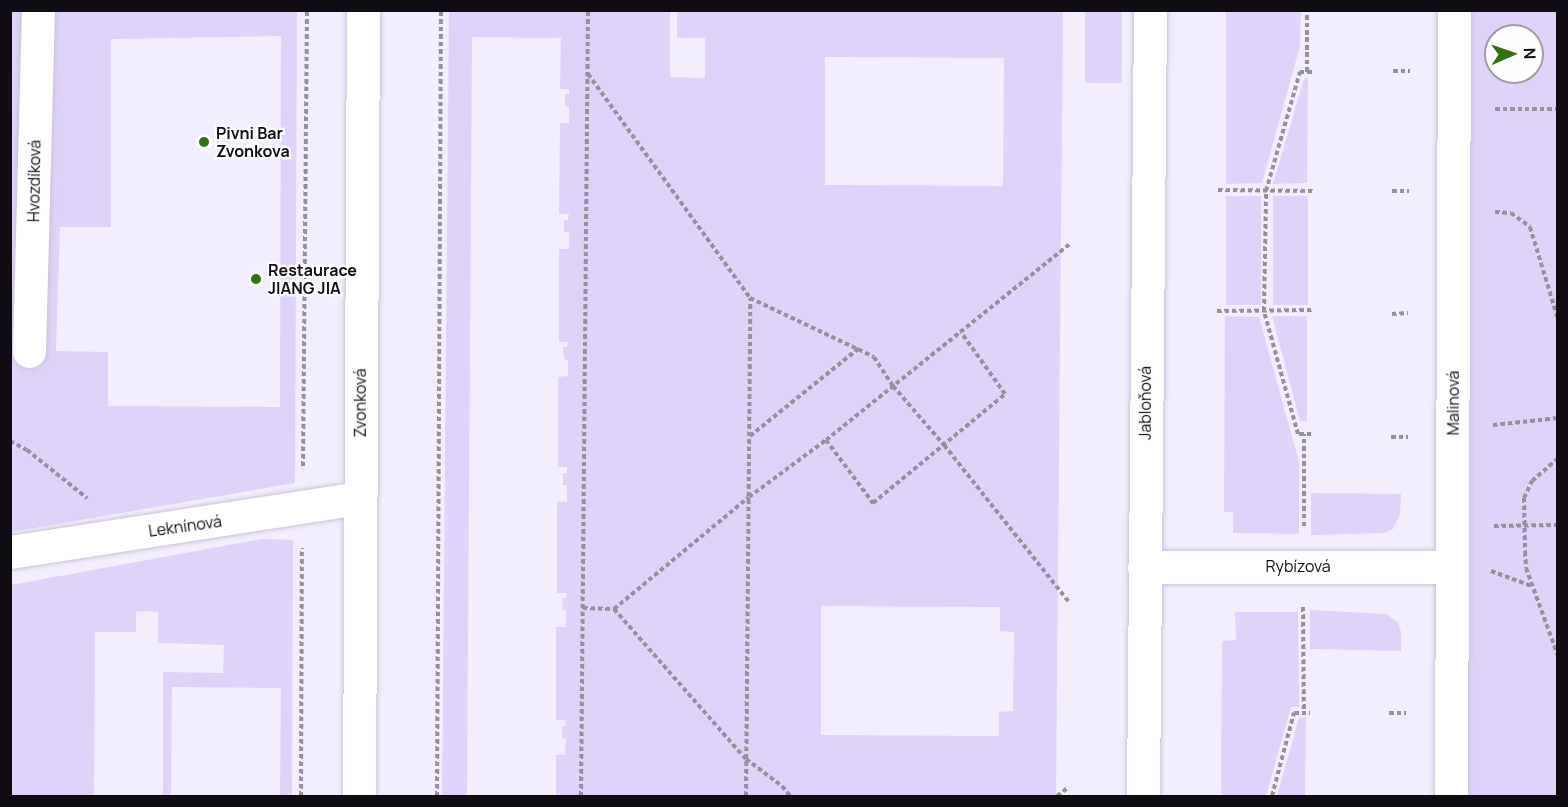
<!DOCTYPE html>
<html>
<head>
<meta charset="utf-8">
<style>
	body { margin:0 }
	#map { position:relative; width:1568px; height:807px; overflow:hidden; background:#f3eefe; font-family:Manrope,sans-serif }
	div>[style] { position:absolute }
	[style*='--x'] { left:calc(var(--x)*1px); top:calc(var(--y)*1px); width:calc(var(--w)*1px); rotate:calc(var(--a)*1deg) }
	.green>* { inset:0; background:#dfd3fa; transform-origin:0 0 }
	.path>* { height:4px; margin-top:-2px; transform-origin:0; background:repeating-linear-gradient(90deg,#94909c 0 4.5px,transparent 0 7.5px) }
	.roads { filter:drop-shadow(0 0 2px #cac4d8) drop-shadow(0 0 2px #cac4d8) }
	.street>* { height:33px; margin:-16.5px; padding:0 16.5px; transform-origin:16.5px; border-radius:16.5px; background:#fff }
	.secondary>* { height:33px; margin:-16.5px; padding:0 16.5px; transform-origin:16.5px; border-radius:16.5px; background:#fff }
	.path-bridge>* { height:4px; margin-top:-2px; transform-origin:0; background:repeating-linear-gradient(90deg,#94909c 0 4.5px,transparent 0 7.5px) }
	.dots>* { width:16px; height:16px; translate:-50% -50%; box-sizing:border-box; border:3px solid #fefefe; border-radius:50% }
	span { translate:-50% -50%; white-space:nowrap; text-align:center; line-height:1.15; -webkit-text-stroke:4.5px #fefefe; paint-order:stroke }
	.poi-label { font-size:16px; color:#0f0c13; font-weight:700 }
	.left { translate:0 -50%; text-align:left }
	.street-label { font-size:16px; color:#0f0c13 }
	.frame { position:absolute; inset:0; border:12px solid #0f0c13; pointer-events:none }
	.north { position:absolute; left:1484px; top:24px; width:60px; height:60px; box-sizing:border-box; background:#fefefe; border:2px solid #9e9da0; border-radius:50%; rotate:88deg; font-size:16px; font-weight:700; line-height:24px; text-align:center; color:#0f0c13 }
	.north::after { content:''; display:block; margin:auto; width:21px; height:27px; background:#30720d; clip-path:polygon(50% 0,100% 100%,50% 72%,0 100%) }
</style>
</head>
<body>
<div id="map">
	<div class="green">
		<i style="clip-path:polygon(evenodd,11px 11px,297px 11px,295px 483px,11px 532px,11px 11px,281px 36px,280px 407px,108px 406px,108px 352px,56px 351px,60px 227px,111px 227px,111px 39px,281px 36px)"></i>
		<i style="clip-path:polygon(evenodd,449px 11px,670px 11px,670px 77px,705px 78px,705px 38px,677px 38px,677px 11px,1063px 11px,1056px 796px,556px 796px,556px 755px,565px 755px,566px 739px,562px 738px,562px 726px,566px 726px,565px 720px,556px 720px,556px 627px,566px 627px,566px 610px,563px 610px,562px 599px,566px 598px,567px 593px,557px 593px,557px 502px,567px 502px,567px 485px,563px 485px,563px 473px,567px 473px,567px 467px,558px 467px,558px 377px,568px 376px,568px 360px,564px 359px,563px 347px,567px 347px,568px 342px,559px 342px,559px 249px,569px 249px,569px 232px,564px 232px,564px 220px,568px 220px,569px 214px,559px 214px,560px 123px,569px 123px,569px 106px,565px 106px,565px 94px,569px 94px,569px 89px,560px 89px,561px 38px,472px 37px,467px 796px,442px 796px,449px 11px,825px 57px,1004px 58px,1003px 186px,825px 185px,825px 57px,449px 11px,821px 606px,1000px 607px,1000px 631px,1014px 632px,1013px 711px,999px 712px,999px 736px,821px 735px,821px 606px)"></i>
		<i style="left:1085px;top:11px;width:37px;height:72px"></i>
		<i style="clip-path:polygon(1226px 11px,1301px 11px,1300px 46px,1262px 183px,1226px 184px)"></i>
		<i style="clip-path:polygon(evenodd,1471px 11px,1557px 11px,1557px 796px,1466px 796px,1471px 11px,1496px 36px,1532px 36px,1532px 72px,1496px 72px,1496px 36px)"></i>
		<i style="clip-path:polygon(1308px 77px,1307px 183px,1273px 184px,1304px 79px)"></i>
		<i style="left:1226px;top:196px;width:35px;height:109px"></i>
		<i style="left:1273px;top:196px;width:35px;height:109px"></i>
		<i style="clip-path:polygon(1225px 316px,1259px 317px,1299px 462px,1299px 534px,1233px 533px,1233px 512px,1224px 512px)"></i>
		<i style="clip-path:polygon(1272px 316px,1307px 316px,1307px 421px,1300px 421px)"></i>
		<i style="clip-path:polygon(1311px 493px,1401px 494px,1400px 514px,1393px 529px,1385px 533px,1311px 535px)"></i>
		<i style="clip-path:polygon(262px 539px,293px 540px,292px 796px,280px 796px,281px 688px,172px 687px,171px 796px,163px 796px,163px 672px,223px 673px,224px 645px,158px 643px,158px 612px,136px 611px,136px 632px,95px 632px,94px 796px,11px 796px,11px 585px)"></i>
		<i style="clip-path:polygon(1310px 610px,1387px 614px,1398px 623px,1401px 632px,1401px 651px,1310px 649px)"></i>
		<i style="clip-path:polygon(1235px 612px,1298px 612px,1299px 707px,1291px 707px,1266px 796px,1221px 796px,1222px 641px,1236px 640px)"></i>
		<i style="clip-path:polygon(1306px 717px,1305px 796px,1277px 796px,1299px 718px)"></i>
	</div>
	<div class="path">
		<i style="--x:1393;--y:71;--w:17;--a:0"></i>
		<i style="--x:1307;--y:72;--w:62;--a:-90"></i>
		<i style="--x:588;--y:74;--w:276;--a:54.1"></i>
		<i style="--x:750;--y:298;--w:137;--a:25.4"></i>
		<i style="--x:874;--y:357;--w:35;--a:57"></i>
		<i style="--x:893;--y:386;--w:78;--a:49.2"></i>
		<i style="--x:944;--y:445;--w:201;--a:51.5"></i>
		<i style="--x:1495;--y:109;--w:63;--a:0"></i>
		<i style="--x:1218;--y:190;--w:96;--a:0.6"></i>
		<i style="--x:1392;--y:191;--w:17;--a:0"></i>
		<i style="--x:1495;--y:212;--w:16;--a:4"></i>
		<i style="--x:1511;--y:213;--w:24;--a:36"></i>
		<i style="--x:1530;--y:227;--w:96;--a:73.1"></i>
		<i style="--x:1217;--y:311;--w:95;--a:-0.6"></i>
		<i style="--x:1392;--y:314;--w:16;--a:-4"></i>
		<i style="--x:1493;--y:425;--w:65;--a:-6.1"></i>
		<i style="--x:1311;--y:434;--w:13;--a:180"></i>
		<i style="--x:1298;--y:434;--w:128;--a:-105.5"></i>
		<i style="--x:1264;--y:311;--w:120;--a:-89"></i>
		<i style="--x:1266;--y:191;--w:124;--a:-74.1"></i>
		<i style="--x:1300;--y:72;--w:13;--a:0"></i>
		<i style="--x:750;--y:436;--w:140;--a:-38.9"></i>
		<i style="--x:1391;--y:437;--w:17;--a:0"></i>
		<i style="--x:826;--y:440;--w:79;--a:53.3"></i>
		<i style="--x:873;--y:503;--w:171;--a:-39.5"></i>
		<i style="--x:1005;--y:394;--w:76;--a:-125.4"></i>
		<i style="--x:10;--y:441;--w:19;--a:28"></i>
		<i style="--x:27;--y:450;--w:77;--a:38.7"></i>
		<i style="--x:303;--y:466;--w:456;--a:-89.5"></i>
		<i style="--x:1524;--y:498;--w:19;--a:-65"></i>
		<i style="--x:1532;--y:481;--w:35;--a:-41"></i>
		<i style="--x:1304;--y:526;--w:92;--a:-90"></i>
		<i style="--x:1494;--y:526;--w:64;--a:-0.9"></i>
		<i style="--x:1525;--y:552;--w:16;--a:86"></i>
		<i style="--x:1526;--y:568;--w:94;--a:70"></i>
		<i style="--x:1491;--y:571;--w:44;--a:20.1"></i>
		<i style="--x:1303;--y:607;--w:106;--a:89.5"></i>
		<i style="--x:583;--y:608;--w:31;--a:2"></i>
		<i style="--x:614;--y:609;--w:200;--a:48.7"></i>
		<i style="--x:746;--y:759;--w:45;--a:36.9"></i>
		<i style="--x:782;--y:786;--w:13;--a:51"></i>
		<i style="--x:614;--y:609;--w:175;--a:-39.7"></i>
		<i style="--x:749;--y:497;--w:96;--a:-36.5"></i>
		<i style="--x:826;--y:440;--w:314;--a:-38.8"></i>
		<i style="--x:1389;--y:713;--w:17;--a:0"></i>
		<i style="--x:301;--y:796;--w:248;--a:-89.8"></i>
		<i style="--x:437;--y:796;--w:786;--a:-89.71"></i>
		<i style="--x:581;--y:796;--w:786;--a:-89.49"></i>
		<i style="--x:746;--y:796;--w:498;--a:-89.5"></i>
		<i style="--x:1057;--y:796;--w:15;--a:-37"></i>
		<i style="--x:1272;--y:796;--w:86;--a:-75.2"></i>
		<i style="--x:1294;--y:713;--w:16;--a:0"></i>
	</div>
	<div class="roads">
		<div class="street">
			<i style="--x:29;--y:351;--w:341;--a:-88.5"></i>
			<i style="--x:10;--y:552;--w:353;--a:-8.8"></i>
			<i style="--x:1144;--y:567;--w:308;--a:0"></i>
			<i style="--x:359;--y:796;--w:786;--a:-89.71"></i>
			<i style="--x:1451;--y:796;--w:786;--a:-89.78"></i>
		</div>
		<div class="secondary">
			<i style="--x:1143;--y:796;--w:786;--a:-89.49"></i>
		</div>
	</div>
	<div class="path-bridge">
		<i style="--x:1524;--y:498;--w:54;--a:88.9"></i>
	</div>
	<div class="dots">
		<i style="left:204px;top:142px;background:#30720d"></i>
		<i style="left:256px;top:279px;background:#30720d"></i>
	</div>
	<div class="poi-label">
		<span class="left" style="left:216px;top:142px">Pivni Bar<br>Zvonkova</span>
		<span class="left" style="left:268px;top:279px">Restaurace<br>JIANG JIA</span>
	</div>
	<div class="street-label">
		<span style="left:34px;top:181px;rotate:-89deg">Hvozdíková</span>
		<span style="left:360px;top:403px;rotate:-90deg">Zvonková</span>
		<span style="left:1145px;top:403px;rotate:-90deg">Jabloňová</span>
		<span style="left:1453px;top:403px;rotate:-90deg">Malinová</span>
		<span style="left:185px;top:526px;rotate:-8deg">Leknínová</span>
		<span style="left:1298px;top:566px">Rybízová</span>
	</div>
	<div class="frame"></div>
	<div class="north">N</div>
</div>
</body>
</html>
